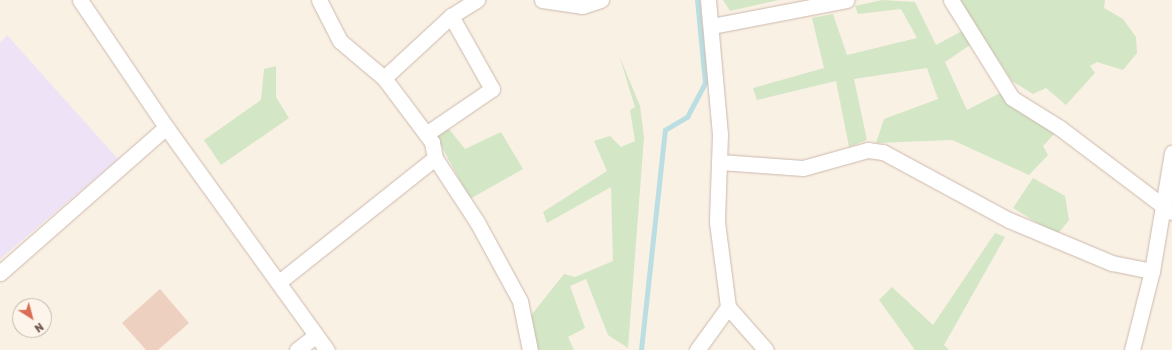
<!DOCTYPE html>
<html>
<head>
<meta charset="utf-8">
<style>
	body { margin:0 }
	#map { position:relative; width:1172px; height:350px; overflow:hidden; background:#faf1e5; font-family:Rubik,sans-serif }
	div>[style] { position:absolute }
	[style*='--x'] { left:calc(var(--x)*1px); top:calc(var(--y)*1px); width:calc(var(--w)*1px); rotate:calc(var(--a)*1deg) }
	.education>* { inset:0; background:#eee2f6 }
	.green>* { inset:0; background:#d3e6c5 }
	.stream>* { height:4.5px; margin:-2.25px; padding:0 2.25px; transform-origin:2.25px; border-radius:2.25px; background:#bbdee2 }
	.building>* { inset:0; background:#edd0bf }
	.roads { filter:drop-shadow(0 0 1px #cbb9ac) drop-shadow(0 0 1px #cbb9ac) }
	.minor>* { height:15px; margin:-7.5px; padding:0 7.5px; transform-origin:7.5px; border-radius:7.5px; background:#fff }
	span { translate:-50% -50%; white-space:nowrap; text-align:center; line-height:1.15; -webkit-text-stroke:3px #fdf5eb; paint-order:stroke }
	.north { position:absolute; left:12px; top:298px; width:40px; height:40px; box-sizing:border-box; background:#fdf5eb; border:1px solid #c5b6ab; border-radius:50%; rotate:144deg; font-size:11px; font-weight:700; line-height:16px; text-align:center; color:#71584c }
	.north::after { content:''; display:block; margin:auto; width:14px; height:18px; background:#da6e54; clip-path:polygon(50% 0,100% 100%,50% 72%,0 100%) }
</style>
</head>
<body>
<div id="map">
	<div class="education">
		<i style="clip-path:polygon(7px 35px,118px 159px,0 259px,0 43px)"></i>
	</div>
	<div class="green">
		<i style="clip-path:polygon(723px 0,779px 0,730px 11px)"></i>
		<i style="clip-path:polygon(882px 0,915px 2px,936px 45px,962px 31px,970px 45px,945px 62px,967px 110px,1000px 93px,1056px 132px,1043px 146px,1048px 155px,1029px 175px,952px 140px,876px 143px,884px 119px,938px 99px,927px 68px,854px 79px,867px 140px,849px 147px,836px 81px,757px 100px,753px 88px,824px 68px,812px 18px,833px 14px,847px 55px,917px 38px,901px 9px,858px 14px,855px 6px)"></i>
		<i style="clip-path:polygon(959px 0,1105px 0,1104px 8px,1123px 19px,1136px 37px,1137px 53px,1123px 70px,1097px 62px,1090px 66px,1095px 73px,1066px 105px,1046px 88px,1033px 94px,1012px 81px)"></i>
		<i style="clip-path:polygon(619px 55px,640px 106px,644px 137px,628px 348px,608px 335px,586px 279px,570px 286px,585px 328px,568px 337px,574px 350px,538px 350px,529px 318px,564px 274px,575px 277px,613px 261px,611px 187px,547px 223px,543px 212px,607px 171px,594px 141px,610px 136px,621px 147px,635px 141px,630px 110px,635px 107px)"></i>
		<i style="clip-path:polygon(276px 66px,276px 97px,289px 118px,221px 165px,204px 140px,261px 100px,264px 69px)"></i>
		<i style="clip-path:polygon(449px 129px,465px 149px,501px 132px,523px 169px,470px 199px,436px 136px)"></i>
		<i style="clip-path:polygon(1033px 178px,1065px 196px,1069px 220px,1057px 235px,1013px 208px)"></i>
		<i style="clip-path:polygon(995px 233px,1005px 237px,944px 345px,949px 350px,915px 350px,879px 300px,892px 287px,933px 325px)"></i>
	</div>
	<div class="stream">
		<i style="--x:641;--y:350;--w:221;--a:-83.8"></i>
		<i style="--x:665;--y:130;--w:26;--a:-31"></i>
		<i style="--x:687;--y:117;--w:38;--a:-62"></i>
		<i style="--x:705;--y:83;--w:83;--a:-95.5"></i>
	</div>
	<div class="building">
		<i style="clip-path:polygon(160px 289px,189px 323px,158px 350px,146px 350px,122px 323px)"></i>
	</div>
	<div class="roads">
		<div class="minor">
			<i style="--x:80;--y:0;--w:153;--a:55.9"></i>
			<i style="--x:166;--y:127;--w:275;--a:54.2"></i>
			<i style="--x:542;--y:0;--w:40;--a:8.5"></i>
			<i style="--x:582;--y:6;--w:20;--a:-18"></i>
			<i style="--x:708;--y:0;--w:135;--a:84.9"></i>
			<i style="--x:720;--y:134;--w:88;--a:92"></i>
			<i style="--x:717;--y:222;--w:86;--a:82.6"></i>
			<i style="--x:728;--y:307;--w:57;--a:48.5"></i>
			<i style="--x:951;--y:0;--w:115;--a:58.1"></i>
			<i style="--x:1012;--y:98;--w:57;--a:32"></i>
			<i style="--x:1060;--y:128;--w:139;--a:37.1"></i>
			<i style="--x:712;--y:26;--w:137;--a:-10.9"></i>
			<i style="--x:384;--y:78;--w:91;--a:-42.8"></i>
			<i style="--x:451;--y:16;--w:31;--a:-32"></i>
			<i style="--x:426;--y:134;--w:80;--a:-34.3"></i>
			<i style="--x:492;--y:89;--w:84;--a:-119.3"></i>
			<i style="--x:435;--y:158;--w:77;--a:56.7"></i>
			<i style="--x:477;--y:222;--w:90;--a:61.4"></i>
			<i style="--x:520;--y:301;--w:50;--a:78.5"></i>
			<i style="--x:720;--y:162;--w:83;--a:4.1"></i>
			<i style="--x:803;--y:168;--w:67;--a:-15.5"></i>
			<i style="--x:868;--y:150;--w:15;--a:8"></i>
			<i style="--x:883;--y:152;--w:143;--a:28.4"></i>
			<i style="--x:1009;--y:220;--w:112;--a:22.7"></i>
			<i style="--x:1112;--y:263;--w:41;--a:11.3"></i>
			<i style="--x:1152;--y:271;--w:120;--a:-80.4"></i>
			<i style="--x:0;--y:273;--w:221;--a:-41.3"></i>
			<i style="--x:279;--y:282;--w:199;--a:-38.5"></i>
			<i style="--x:435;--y:158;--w:16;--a:-101"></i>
			<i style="--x:432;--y:142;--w:80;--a:-126.9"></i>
			<i style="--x:384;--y:78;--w:57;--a:-139.9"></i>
			<i style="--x:340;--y:41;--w:46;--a:-117.1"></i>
			<i style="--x:297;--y:350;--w:24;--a:-38"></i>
			<i style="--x:697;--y:350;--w:53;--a:-54.2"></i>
			<i style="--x:1132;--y:350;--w:81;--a:-75.8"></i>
		</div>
	</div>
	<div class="north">N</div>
</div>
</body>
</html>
